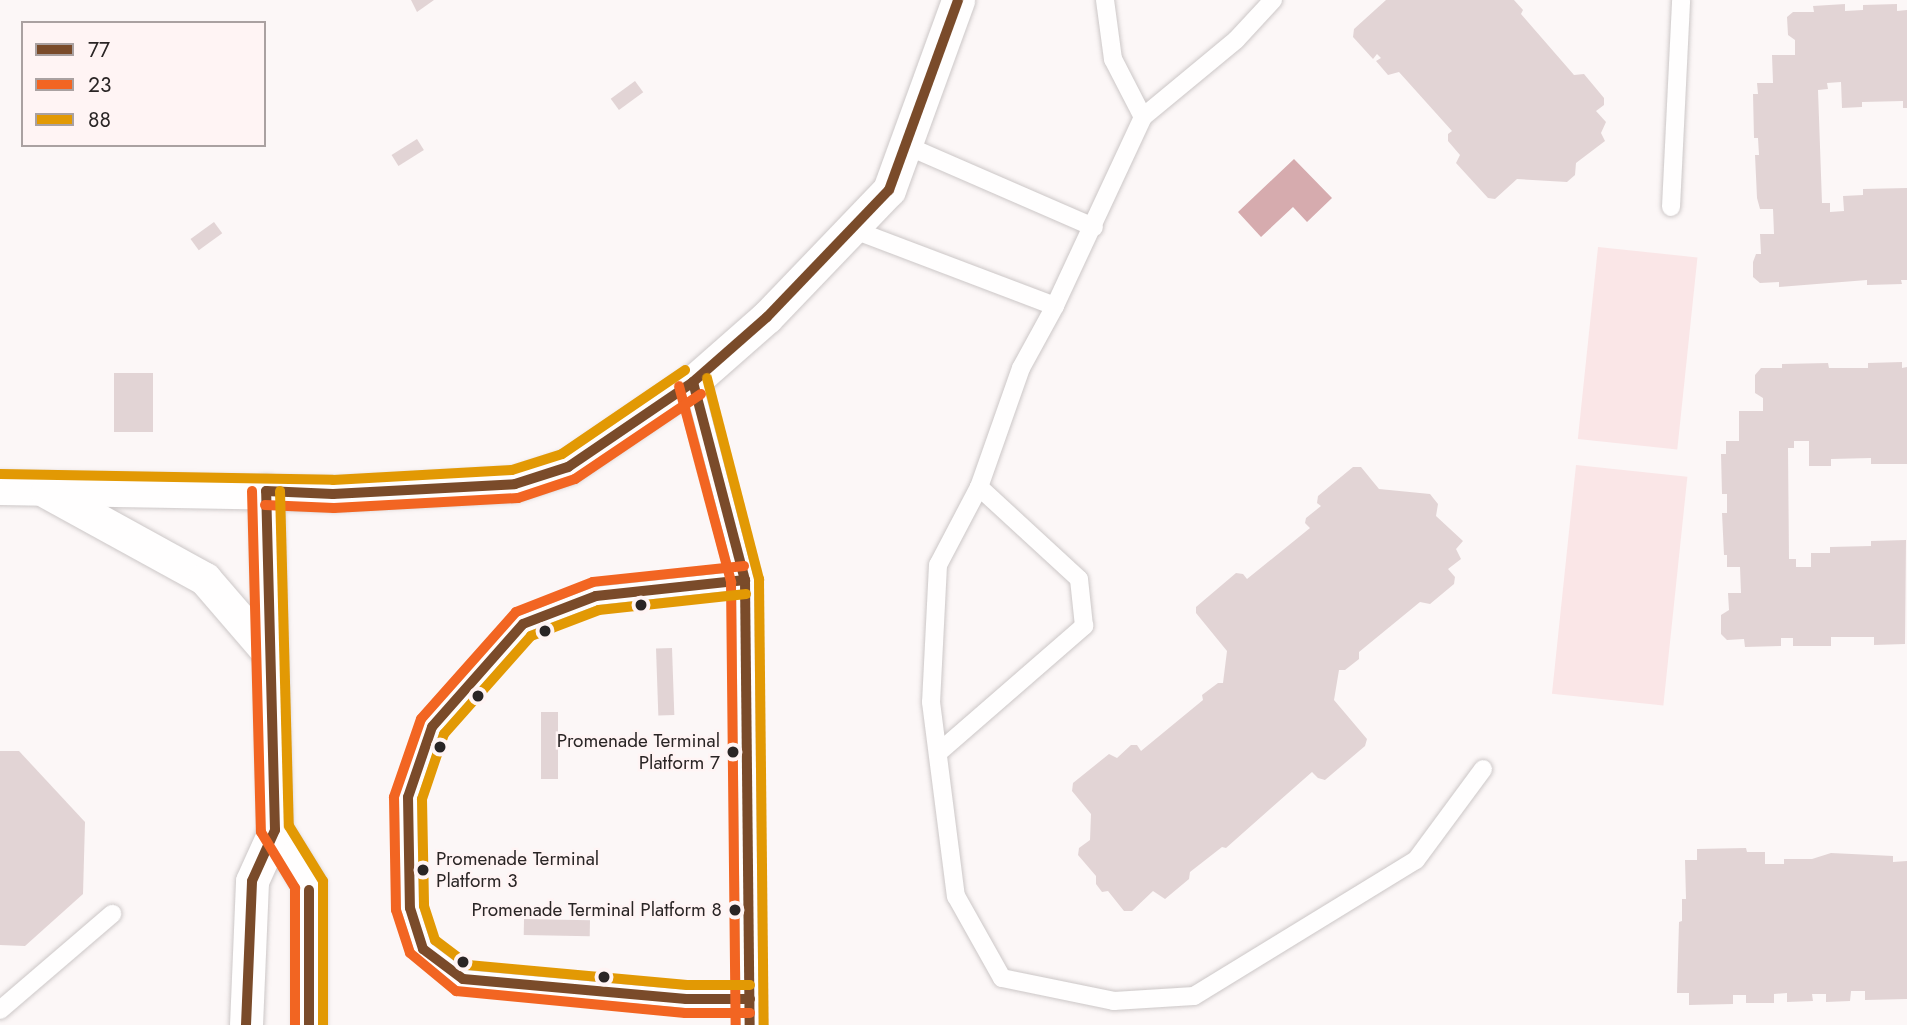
<!DOCTYPE html>
<html>
<head>
<meta charset="utf-8">
<style>
	body { margin:0 }
	#map { position:relative; width:1907px; height:1025px; overflow:hidden; background:#fcf7f7; font-family:Jost,sans-serif }
	div>[style] { position:absolute }
	[style*='--x'] { left:calc(var(--x)*1px); top:calc(var(--y)*1px); width:calc(var(--w)*1px); rotate:calc(var(--a)*1deg) }
	.green>* { inset:0; background:#fae6e7; transform-origin:0 0 }
	.water>* { inset:0; background:#d6abae }
	.building>* { inset:0; background:#e2d4d5; transform-origin:0 0 }
	.roads { filter:drop-shadow(0 0 2px #ccc7c7) drop-shadow(0 0 2px #ccc7c7) }
	.service>* { height:18px; margin:-9px; padding:0 9px; transform-origin:9px; border-radius:9px; background:#fffefe }
	.minor>* { height:33px; margin:-16.5px; padding:0 16.5px; transform-origin:16.5px; border-radius:16.5px; background:#fffefe }
	.bus-1>* { height:10px; margin:-5px; padding:0 5px; transform-origin:5px; border-radius:5px; background:#7a4b2a }
	.bus-2>* { height:10px; margin:-5px; padding:0 5px; transform-origin:5px; border-radius:5px; background:#f26522 }
	.bus-3>* { height:10px; margin:-5px; padding:0 5px; transform-origin:5px; border-radius:5px; background:#e29904 }
	.dots>* { width:19px; height:19px; translate:-50% -50%; box-sizing:border-box; border:4px solid #fff4f4; border-radius:50% }
	span { translate:-50% -50%; white-space:nowrap; text-align:center; line-height:1.15; -webkit-text-stroke:5px #fff4f4; paint-order:stroke }
	.bus-label { font-size:19px; color:#2a2525 }
	.right { translate:-100% -50%; text-align:right }
	.left { translate:0 -50%; text-align:left }
	.legend { position:absolute; left:21px; top:21px; width:245px; height:126px; box-sizing:border-box; background:#fff4f4; border:2px solid #aaa1a1; margin:0; padding:9px 12px; list-style:none; font-size:21px; color:#2a2525 }
	.legend li { display:flex; align-items:center; gap:14px; height:35px }
	.legend b { width:35px; border:2px solid #aaa1a1 }
</style>
</head>
<body>
<div id="map">
	<div class="green">
		<i style="left:1598px;top:247px;width:100px;height:193px;rotate:6deg"></i>
		<i style="left:1576px;top:465px;width:112px;height:230px;rotate:6deg"></i>
	</div>
	<div class="water">
		<i style="clip-path:polygon(1294px 159px,1332px 198px,1307px 222px,1293px 207px,1261px 237px,1238px 212px)"></i>
	</div>
	<div class="building">
		<i style="clip-path:polygon(411px 0,434px 0,417px 12px)"></i>
		<i style="clip-path:polygon(1386px 0,1514px 0,1523px 10px,1521px 14px,1574px 75px,1584px 74px,1604px 98px,1604px 105px,1596px 111px,1606px 122px,1601px 133px,1605px 141px,1576px 163px,1575px 175px,1567px 182px,1517px 179px,1495px 199px,1488px 198px,1456px 163px,1460px 155px,1448px 141px,1448px 134px,1452px 131px,1399px 72px,1388px 75px,1376px 61px,1381px 58px,1377px 54px,1373px 59px,1353px 37px,1354px 29px)"></i>
		<i style="clip-path:polygon(1845px 4px,1845px 11px,1863px 10px,1863px 5px,1897px 4px,1897px 11px,1907px 10px,1907px 108px,1903px 108px,1903px 101px,1862px 102px,1862px 107px,1842px 108px,1841px 82px,1827px 83px,1828px 89px,1818px 90px,1822px 203px,1830px 203px,1830px 212px,1844px 211px,1843px 196px,1863px 195px,1863px 189px,1907px 188px,1907px 280px,1901px 280px,1902px 284px,1867px 285px,1867px 280px,1779px 287px,1779px 282px,1760px 283px,1753px 277px,1753px 262px,1756px 254px,1761px 254px,1760px 234px,1774px 234px,1773px 209px,1760px 209px,1757px 198px,1755px 155px,1759px 155px,1758px 138px,1754px 138px,1753px 94px,1758px 94px,1757px 83px,1773px 83px,1772px 55px,1795px 55px,1795px 40px,1788px 35px,1787px 17px,1793px 12px,1814px 12px,1813px 6px)"></i>
		<i style="left:635px;top:81px;width:14px;height:30px;rotate:54deg"></i>
		<i style="left:417px;top:139px;width:13px;height:30px;rotate:58deg"></i>
		<i style="left:214px;top:222px;width:14px;height:29px;rotate:54deg"></i>
		<i style="clip-path:polygon(1902px 362px,1902px 368px,1907px 367px,1907px 464px,1871px 464px,1871px 458px,1831px 459px,1831px 466px,1809px 466px,1809px 441px,1794px 441px,1794px 448px,1788px 448px,1789px 559px,1796px 559px,1796px 567px,1811px 567px,1811px 553px,1830px 553px,1830px 547px,1871px 546px,1871px 541px,1906px 540px,1905px 644px,1874px 645px,1874px 637px,1831px 637px,1831px 646px,1793px 646px,1793px 638px,1781px 638px,1781px 646px,1745px 647px,1744px 639px,1727px 640px,1721px 634px,1721px 615px,1729px 610px,1728px 593px,1741px 593px,1740px 567px,1727px 567px,1727px 555px,1724px 555px,1722px 513px,1727px 513px,1727px 494px,1722px 494px,1721px 454px,1726px 454px,1726px 441px,1739px 441px,1739px 411px,1763px 411px,1763px 398px,1755px 393px,1755px 375px,1761px 368px,1782px 368px,1782px 364px,1828px 363px,1829px 368px,1868px 368px,1868px 363px)"></i>
		<i style="left:114px;top:373px;width:39px;height:59px"></i>
		<i style="clip-path:polygon(1353px 467px,1361px 467px,1379px 489px,1430px 494px,1438px 504px,1436px 516px,1463px 541px,1456px 549px,1461px 559px,1448px 569px,1455px 577px,1454px 584px,1430px 604px,1420px 602px,1359px 652px,1359px 659px,1345px 670px,1339px 670px,1334px 700px,1367px 739px,1365px 746px,1325px 780px,1318px 778px,1312px 772px,1226px 848px,1222px 847px,1190px 872px,1189px 879px,1165px 899px,1153px 891px,1132px 911px,1124px 911px,1108px 891px,1102px 892px,1096px 884px,1096px 876px,1078px 855px,1079px 848px,1090px 840px,1091px 814px,1072px 791px,1073px 783px,1109px 754px,1117px 758px,1131px 745px,1137px 745px,1141px 751px,1203px 700px,1202px 695px,1218px 683px,1223px 683px,1227px 651px,1196px 613px,1196px 607px,1236px 573px,1243px 574px,1247px 579px,1310px 528px,1305px 523px,1306px 518px,1321px 506px,1317px 503px,1318px 496px)"></i>
		<i style="left:672px;top:648px;width:67px;height:16px;rotate:88deg"></i>
		<i style="left:541px;top:712px;width:17px;height:67px"></i>
		<i style="clip-path:polygon(0 751px,19px 751px,85px 822px,83px 894px,25px 946px,0 945px)"></i>
		<i style="clip-path:polygon(1746px 848px,1747px 852px,1765px 852px,1765px 864px,1784px 864px,1784px 859px,1812px 859px,1831px 853px,1893px 856px,1893px 862px,1907px 861px,1907px 999px,1865px 1000px,1865px 991px,1851px 991px,1850px 1001px,1826px 1002px,1826px 994px,1812px 994px,1813px 1001px,1787px 1002px,1787px 993px,1774px 994px,1774px 1003px,1746px 1003px,1746px 995px,1733px 995px,1733px 1004px,1689px 1005px,1689px 993px,1677px 993px,1679px 922px,1682px 921px,1682px 899px,1686px 899px,1685px 860px,1697px 860px,1697px 849px)"></i>
		<i style="left:524px;top:919px;width:66px;height:16px;rotate:1deg"></i>
	</div>
	<div class="roads">
		<div class="service">
			<i style="--x:1105;--y:0;--w:60;--a:82.3"></i>
			<i style="--x:1113;--y:59;--w:65;--a:62.7"></i>
			<i style="--x:1273;--y:0;--w:54;--a:132.8"></i>
			<i style="--x:1236;--y:40;--w:121;--a:140.4"></i>
			<i style="--x:1143;--y:117;--w:208;--a:115"></i>
			<i style="--x:1055;--y:306;--w:71;--a:118.7"></i>
			<i style="--x:1021;--y:368;--w:126;--a:109.4"></i>
			<i style="--x:979;--y:487;--w:88;--a:117.7"></i>
			<i style="--x:938;--y:565;--w:137;--a:92.9"></i>
			<i style="--x:931;--y:702;--w:196;--a:82.7"></i>
			<i style="--x:956;--y:896;--w:94;--a:60.7"></i>
			<i style="--x:1002;--y:978;--w:114;--a:11.6"></i>
			<i style="--x:1114;--y:1001;--w:80;--a:-3.6"></i>
			<i style="--x:1194;--y:996;--w:260;--a:-31.5"></i>
			<i style="--x:1416;--y:860;--w:113;--a:-53.6"></i>
			<i style="--x:905;--y:145;--w:206;--a:23.5"></i>
			<i style="--x:1671;--y:207;--w:207;--a:-87.2"></i>
			<i style="--x:852;--y:229;--w:217;--a:20.8"></i>
			<i style="--x:693;--y:382;--w:205;--a:75.3"></i>
			<i style="--x:745;--y:580;--w:445;--a:89.4"></i>
			<i style="--x:745;--y:580;--w:150;--a:173.9"></i>
			<i style="--x:596;--y:596;--w:78;--a:159"></i>
			<i style="--x:523;--y:624;--w:137;--a:131.5"></i>
			<i style="--x:432;--y:727;--w:74;--a:108.9"></i>
			<i style="--x:408;--y:797;--w:111;--a:89"></i>
			<i style="--x:410;--y:908;--w:43;--a:72.4"></i>
			<i style="--x:423;--y:949;--w:50;--a:36.9"></i>
			<i style="--x:463;--y:979;--w:224;--a:5.1"></i>
			<i style="--x:686;--y:999;--w:64;--a:0"></i>
			<i style="--x:938;--y:753;--w:194;--a:-41"></i>
			<i style="--x:1084;--y:626;--w:47;--a:-96.1"></i>
			<i style="--x:1079;--y:579;--w:136;--a:-137.4"></i>
			<i style="--x:0;--y:1010;--w:148;--a:-40.6"></i>
		</div>
		<div class="minor">
			<i style="--x:0;--y:488;--w:333;--a:1"></i>
			<i style="--x:333;--y:494;--w:182;--a:-3.1"></i>
			<i style="--x:515;--y:484;--w:56;--a:-17.8"></i>
			<i style="--x:568;--y:467;--w:151;--a:-34.2"></i>
			<i style="--x:693;--y:382;--w:98;--a:-41.3"></i>
			<i style="--x:767;--y:317;--w:176;--a:-46.2"></i>
			<i style="--x:889;--y:190;--w:202;--a:-70"></i>
			<i style="--x:47;--y:492;--w:180;--a:28.8"></i>
			<i style="--x:205;--y:579;--w:96;--a:49.2"></i>
			<i style="--x:275;--y:830;--w:64;--a:57.8"></i>
			<i style="--x:309;--y:884;--w:141;--a:90"></i>
			<i style="--x:246;--y:1025;--w:144;--a:-87.6"></i>
			<i style="--x:252;--y:881;--w:56;--a:-65.7"></i>
			<i style="--x:275;--y:830;--w:339;--a:-91.5"></i>
		</div>
	</div>
	<div class="bus-1">
		<i style="--x:693;--y:382;--w:205;--a:75.3"></i>
		<i style="--x:745;--y:580;--w:445;--a:89.4"></i>
		<i style="--x:266;--y:491;--w:67;--a:2.6"></i>
		<i style="--x:333;--y:494;--w:182;--a:-3.1"></i>
		<i style="--x:515;--y:484;--w:56;--a:-17.8"></i>
		<i style="--x:568;--y:467;--w:151;--a:-34.2"></i>
		<i style="--x:693;--y:382;--w:98;--a:-41.3"></i>
		<i style="--x:767;--y:317;--w:176;--a:-46.2"></i>
		<i style="--x:889;--y:190;--w:202;--a:-70"></i>
		<i style="--x:745;--y:580;--w:150;--a:173.9"></i>
		<i style="--x:596;--y:596;--w:78;--a:159"></i>
		<i style="--x:523;--y:624;--w:137;--a:131.5"></i>
		<i style="--x:432;--y:727;--w:74;--a:108.9"></i>
		<i style="--x:408;--y:797;--w:111;--a:89"></i>
		<i style="--x:410;--y:908;--w:43;--a:72.4"></i>
		<i style="--x:423;--y:949;--w:50;--a:36.9"></i>
		<i style="--x:463;--y:979;--w:224;--a:5.1"></i>
		<i style="--x:686;--y:999;--w:64;--a:0"></i>
		<i style="--x:309;--y:890;--w:135;--a:90"></i>
		<i style="--x:246;--y:1025;--w:144;--a:-87.6"></i>
		<i style="--x:252;--y:881;--w:56;--a:-65.7"></i>
		<i style="--x:275;--y:830;--w:339;--a:-91.5"></i>
	</div>
	<div class="bus-2">
		<i style="--x:679;--y:386;--w:203;--a:75.1"></i>
		<i style="--x:731;--y:582;--w:443;--a:89.4"></i>
		<i style="--x:252;--y:491;--w:341;--a:88.5"></i>
		<i style="--x:261;--y:832;--w:66;--a:58.7"></i>
		<i style="--x:295;--y:888;--w:137;--a:90"></i>
		<i style="--x:265;--y:505;--w:69;--a:2.5"></i>
		<i style="--x:334;--y:508;--w:184;--a:-3.1"></i>
		<i style="--x:518;--y:498;--w:60;--a:-18.4"></i>
		<i style="--x:575;--y:479;--w:152;--a:-34"></i>
		<i style="--x:744;--y:566;--w:152;--a:174"></i>
		<i style="--x:593;--y:582;--w:83;--a:158.7"></i>
		<i style="--x:516;--y:612;--w:143;--a:131.6"></i>
		<i style="--x:421;--y:719;--w:83;--a:109.1"></i>
		<i style="--x:394;--y:797;--w:113;--a:89"></i>
		<i style="--x:396;--y:910;--w:45;--a:72"></i>
		<i style="--x:410;--y:953;--w:60;--a:39.6"></i>
		<i style="--x:456;--y:991;--w:230;--a:5.5"></i>
		<i style="--x:685;--y:1013;--w:65;--a:0"></i>
	</div>
	<div class="bus-3">
		<i style="--x:707;--y:378;--w:208;--a:75.5"></i>
		<i style="--x:759;--y:579;--w:446;--a:89.4"></i>
		<i style="--x:0;--y:474;--w:333;--a:1"></i>
		<i style="--x:333;--y:480;--w:179;--a:-3.2"></i>
		<i style="--x:512;--y:470;--w:52;--a:-17.7"></i>
		<i style="--x:562;--y:454;--w:149;--a:-34.3"></i>
		<i style="--x:280;--y:491;--w:335;--a:88.5"></i>
		<i style="--x:289;--y:826;--w:65;--a:58.3"></i>
		<i style="--x:323;--y:881;--w:144;--a:90"></i>
		<i style="--x:746;--y:594;--w:148;--a:173.8"></i>
		<i style="--x:599;--y:610;--w:73;--a:159.1"></i>
		<i style="--x:531;--y:636;--w:131;--a:131.6"></i>
		<i style="--x:444;--y:734;--w:69;--a:108.7"></i>
		<i style="--x:422;--y:799;--w:107;--a:88.9"></i>
		<i style="--x:424;--y:906;--w:36;--a:72"></i>
		<i style="--x:435;--y:940;--w:41;--a:37.1"></i>
		<i style="--x:468;--y:965;--w:220;--a:5.2"></i>
		<i style="--x:687;--y:985;--w:63;--a:0"></i>
	</div>
	<div class="dots">
		<i style="left:641px;top:605px;background:#2a2525"></i>
		<i style="left:545px;top:631px;background:#2a2525"></i>
		<i style="left:478px;top:696px;background:#2a2525"></i>
		<i style="left:440px;top:747px;background:#2a2525"></i>
		<i style="left:733px;top:752px;background:#2a2525"></i>
		<i style="left:423px;top:870px;background:#2a2525"></i>
		<i style="left:735px;top:910px;background:#2a2525"></i>
		<i style="left:463px;top:962px;background:#2a2525"></i>
		<i style="left:604px;top:977px;background:#2a2525"></i>
	</div>
	<div class="bus-label">
		<span class="right" style="left:720px;top:752px">Promenade Terminal<br>Platform 7</span>
		<span class="left" style="left:436px;top:870px">Promenade Terminal<br>Platform 3</span>
		<span class="right" style="left:722px;top:910px">Promenade Terminal Platform 8</span>
	</div>
	<ul class="legend">
	<li><b style="height:9px;background:#7a4b2a"></b>77</li>
	<li><b style="height:9px;background:#f26522"></b>23</li>
	<li><b style="height:9px;background:#e29904"></b>88</li>
	</ul>
</div>
</body>
</html>
